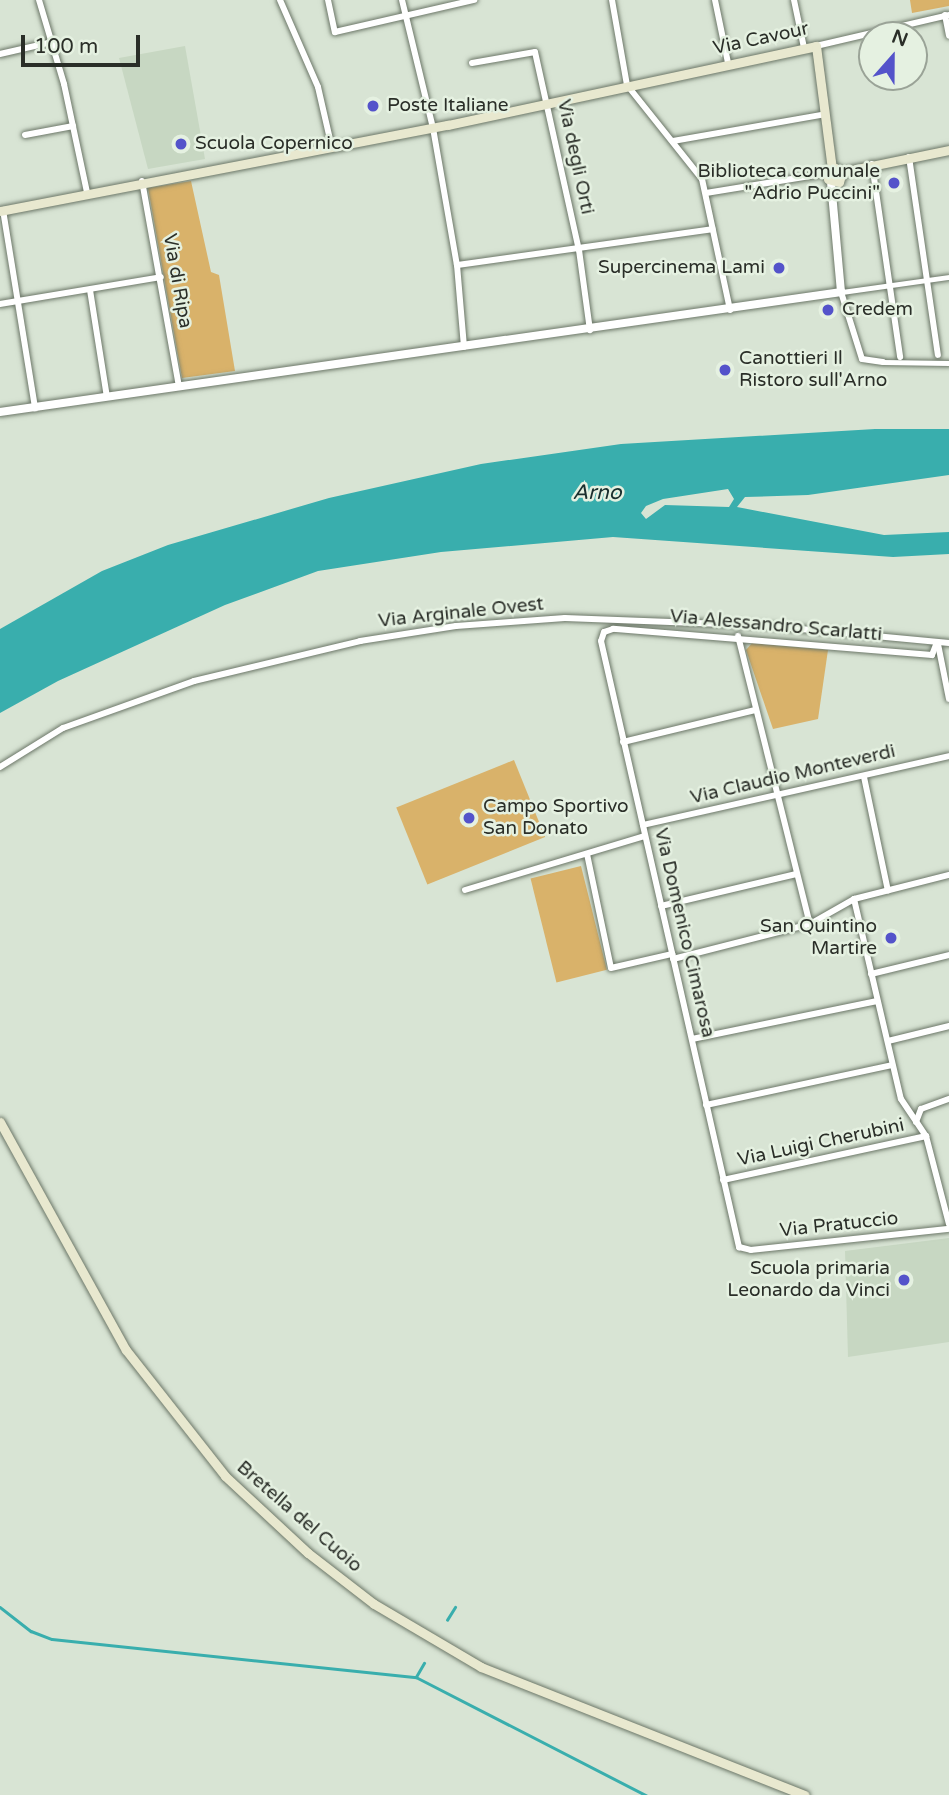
<!DOCTYPE html>
<html>
<head>
<meta charset="utf-8">
<style>
	body { margin:0 }
	#map { position:relative; width:949px; height:1795px; overflow:hidden; background:#d8e4d4; font-family:"Varela Round",sans-serif }
	div>[style] { position:absolute }
	[style*='--x'] { left:calc(var(--x)*1px); top:calc(var(--y)*1px); width:calc(var(--w)*1px); rotate:calc(var(--a)*1deg) }
	.built>* { inset:0; background:#c7d7c2 }
	.green>* { inset:0; background:#d9b26a; transform-origin:0 0 }
	.water>* { inset:0; background:#39aead }
	.stream>* { height:2.5px; margin:-1.25px; padding:0 1.25px; transform-origin:1.25px; border-radius:1.25px; background:#39aead }
	.roads { filter:drop-shadow(0 0 2px #6c7768) drop-shadow(0 0 2px #6c7768) }
	.pedestrian>* { height:4.5px; margin:-2.25px; padding:0 2.25px; transform-origin:2.25px; border-radius:2.25px; background:#fff }
	.minor>* { height:6px; margin:-3px; padding:0 3px; transform-origin:3px; border-radius:3px; background:#fff }
	.tertiary>* { height:8px; margin:-4px; padding:0 4px; transform-origin:4px; border-radius:4px; background:#fff }
	.secondary>* { height:9px; margin:-4.5px; padding:0 4.5px; transform-origin:4.5px; border-radius:4.5px; background:#e8e8cf }
	.dots>* { width:19px; height:19px; translate:-50% -50%; box-sizing:border-box; border:4px solid #e5f1e1; border-radius:50% }
	span { translate:-50% -50%; white-space:nowrap; text-align:center; line-height:1.15; -webkit-text-stroke:5px #e5f1e1; paint-order:stroke }
	.street-label { font-size:19px; color:#2a2e28 }
	.poi-label { font-size:19px; color:#2a2e28 }
	.left { translate:0 -50%; text-align:left }
	.right { translate:-100% -50%; text-align:right }
	.water-label { font-size:21px; color:#1a2f2e; font-style:italic }
	.north { position:absolute; left:858px; top:21px; width:70px; height:70px; box-sizing:border-box; background:#e5f1e1; border:2px solid #9aa397; border-radius:50%; rotate:21deg; font-size:19px; font-weight:700; line-height:28px; text-align:center; color:#2a2e28 }
	.north::after { content:''; display:block; margin:auto; width:24px; height:32px; background:#5453ca; clip-path:polygon(50% 0,100% 100%,50% 72%,0 100%) }
	.scale { position:absolute; left:21px; top:35px; width:119px; height:32px; box-sizing:border-box; border:4px solid #2a2e28; border-top:0; padding-left:9px; font-size:21px; line-height:24px; white-space:nowrap; color:#2a2e28; -webkit-text-stroke:5px #e5f1e1; paint-order:stroke }
</style>
</head>
<body>
<div id="map">
	<div class="built">
		<i style="clip-path:polygon(185px 46px,205px 159px,148px 169px,119px 58px)"></i>
		<i style="clip-path:polygon(949px 1238px,949px 1342px,848px 1357px,845px 1251px)"></i>
	</div>
	<div class="green">
		<i style="clip-path:polygon(910px 0,949px 0,949px 6px,912px 13px)"></i>
		<i style="clip-path:polygon(191px 181px,211px 272px,219px 275px,235px 371px,182px 378px,148px 188px)"></i>
		<i style="clip-path:polygon(752px 643px,828px 650px,818px 719px,773px 729px,746px 650px)"></i>
		<i style="left:514px;top:760px;width:83px;height:127px;rotate:68deg"></i>
		<i style="left:581px;top:866px;width:107px;height:52px;rotate:76deg"></i>
	</div>
	<div class="water">
		<i style="clip-path:polygon(evenodd,875px 429px,949px 429px,949px 475px,808px 495px,745px 497px,737px 507px,884px 535px,949px 532px,949px 554px,893px 557px,613px 537px,441px 552px,318px 571px,225px 605px,58px 681px,0 713px,0 629px,102px 571px,168px 545px,329px 498px,481px 464px,621px 444px,875px 429px,728px 489px,734px 499px,729px 507px,665px 505px,646px 519px,641px 513px,646px 506px,663px 499px,728px 489px)"></i>
	</div>
	<div class="stream">
		<i style="--x:0;--y:1607;--w:39;--a:38"></i>
		<i style="--x:31;--y:1631;--w:22;--a:21"></i>
		<i style="--x:52;--y:1639;--w:366;--a:6"></i>
		<i style="--x:416;--y:1677;--w:259;--a:27.2"></i>
		<i style="--x:447;--y:1620;--w:15;--a:-58"></i>
		<i style="--x:416;--y:1677;--w:16;--a:-60"></i>
	</div>
	<div class="roads">
		<div class="pedestrian">
			<i style="--x:842;--y:292;--w:108;--a:-8"></i>
			<i style="--x:883;--y:362;--w:66;--a:0.9"></i>
		</div>
		<div class="minor">
			<i style="--x:39;--y:0;--w:88;--a:73.4"></i>
			<i style="--x:64;--y:84;--w:110;--a:78"></i>
			<i style="--x:280;--y:0;--w:95;--a:66.4"></i>
			<i style="--x:318;--y:87;--w:63;--a:77.1"></i>
			<i style="--x:328;--y:0;--w:33;--a:78"></i>
			<i style="--x:335;--y:32;--w:143;--a:-13"></i>
			<i style="--x:402;--y:0;--w:132;--a:76.4"></i>
			<i style="--x:433;--y:128;--w:139;--a:80.1"></i>
			<i style="--x:457;--y:265;--w:82;--a:85.1"></i>
			<i style="--x:612;--y:0;--w:86;--a:80"></i>
			<i style="--x:627;--y:85;--w:120;--a:51.4"></i>
			<i style="--x:702;--y:179;--w:134;--a:77.9"></i>
			<i style="--x:715;--y:0;--w:64;--a:78.3"></i>
			<i style="--x:794;--y:0;--w:49;--a:78.2"></i>
			<i style="--x:945;--y:15;--w:21;--a:79"></i>
			<i style="--x:816;--y:46;--w:137;--a:-13.1"></i>
			<i style="--x:0;--y:54;--w:53;--a:-13"></i>
			<i style="--x:472;--y:63;--w:64;--a:-9.9"></i>
			<i style="--x:535;--y:52;--w:203;--a:77.5"></i>
			<i style="--x:579;--y:250;--w:81;--a:82.2"></i>
			<i style="--x:25;--y:135;--w:49;--a:-10.6"></i>
			<i style="--x:673;--y:141;--w:155;--a:-10"></i>
			<i style="--x:909;--y:157;--w:200;--a:81.7"></i>
			<i style="--x:872;--y:164;--w:195;--a:81.7"></i>
			<i style="--x:142;--y:181;--w:208;--a:79.8"></i>
			<i style="--x:706;--y:193;--w:124;--a:-9.3"></i>
			<i style="--x:3;--y:210;--w:201;--a:80.8"></i>
			<i style="--x:457;--y:265;--w:258;--a:-8"></i>
			<i style="--x:90;--y:290;--w:108;--a:81"></i>
			<i style="--x:841;--y:292;--w:70;--a:72.6"></i>
			<i style="--x:862;--y:359;--w:21;--a:8"></i>
			<i style="--x:0;--y:304;--w:163;--a:-9.5"></i>
			<i style="--x:738;--y:636;--w:297;--a:76"></i>
			<i style="--x:937;--y:642;--w:14;--a:111"></i>
			<i style="--x:932;--y:655;--w:320;--a:-175.3"></i>
			<i style="--x:613;--y:629;--w:9;--a:162"></i>
			<i style="--x:604;--y:632;--w:9;--a:108"></i>
			<i style="--x:601;--y:641;--w:622;--a:77.17"></i>
			<i style="--x:739;--y:1247;--w:12;--a:14"></i>
			<i style="--x:751;--y:1250;--w:199;--a:-6.1"></i>
			<i style="--x:938;--y:644;--w:56;--a:78.7"></i>
			<i style="--x:623;--y:742;--w:136;--a:-13.6"></i>
			<i style="--x:0;--y:767;--w:74;--a:-31.8"></i>
			<i style="--x:63;--y:728;--w:139;--a:-19.7"></i>
			<i style="--x:194;--y:681;--w:171;--a:-13.5"></i>
			<i style="--x:360;--y:641;--w:97;--a:-8.9"></i>
			<i style="--x:456;--y:626;--w:109;--a:-4.2"></i>
			<i style="--x:565;--y:618;--w:204;--a:2.2"></i>
			<i style="--x:769;--y:626;--w:181;--a:5.4"></i>
			<i style="--x:864;--y:777;--w:116;--a:78.1"></i>
			<i style="--x:643;--y:825;--w:314;--a:-12.7"></i>
			<i style="--x:587;--y:854;--w:116;--a:78.1"></i>
			<i style="--x:611;--y:968;--w:63;--a:-12.9"></i>
			<i style="--x:465;--y:890;--w:188;--a:-16.7"></i>
			<i style="--x:854;--y:899;--w:205;--a:76.8"></i>
			<i style="--x:901;--y:1099;--w:45;--a:56"></i>
			<i style="--x:926;--y:1136;--w:91;--a:75.4"></i>
			<i style="--x:661;--y:906;--w:139;--a:-13.3"></i>
			<i style="--x:673;--y:959;--w:141;--a:-14.3"></i>
			<i style="--x:810;--y:924;--w:51;--a:-29.6"></i>
			<i style="--x:854;--y:899;--w:98;--a:-14.2"></i>
			<i style="--x:871;--y:974;--w:80;--a:-13.7"></i>
			<i style="--x:692;--y:1039;--w:189;--a:-11.6"></i>
			<i style="--x:888;--y:1041;--w:63;--a:-13.8"></i>
			<i style="--x:706;--y:1105;--w:190;--a:-12.1"></i>
			<i style="--x:916;--y:1122;--w:14;--a:-69"></i>
			<i style="--x:921;--y:1109;--w:30;--a:-20"></i>
			<i style="--x:723;--y:1180;--w:208;--a:-12.2"></i>
		</div>
		<div class="tertiary">
			<i style="--x:0;--y:412;--w:850;--a:-8.12"></i>
			<i style="--x:841;--y:292;--w:110;--a:-95.2"></i>
		</div>
		<div class="secondary">
			<i style="--x:842;--y:172;--w:10;--a:107"></i>
			<i style="--x:839;--y:182;--w:11;--a:-165"></i>
			<i style="--x:828;--y:179;--w:13;--a:-58"></i>
			<i style="--x:835;--y:168;--w:8;--a:30"></i>
			<i style="--x:842;--y:172;--w:109;--a:-11.6"></i>
			<i style="--x:0;--y:211;--w:456;--a:-10.9"></i>
			<i style="--x:448;--y:125;--w:376;--a:-12.1"></i>
			<i style="--x:816;--y:46;--w:124;--a:82.6"></i>
			<i style="--x:0;--y:1122;--w:260;--a:61.1"></i>
			<i style="--x:126;--y:1350;--w:160;--a:51.8"></i>
			<i style="--x:225;--y:1476;--w:113;--a:42.9"></i>
			<i style="--x:308;--y:1553;--w:83;--a:37.7"></i>
			<i style="--x:374;--y:1604;--w:124;--a:30.5"></i>
			<i style="--x:481;--y:1667;--w:348;--a:21.6"></i>
		</div>
	</div>
	<div class="dots">
		<i style="left:373px;top:106px;background:#5453ca"></i>
		<i style="left:181px;top:144px;background:#5453ca"></i>
		<i style="left:894px;top:183px;background:#5453ca"></i>
		<i style="left:779px;top:268px;background:#5453ca"></i>
		<i style="left:828px;top:310px;background:#5453ca"></i>
		<i style="left:725px;top:370px;background:#5453ca"></i>
		<i style="left:469px;top:818px;background:#5453ca"></i>
		<i style="left:891px;top:938px;background:#5453ca"></i>
		<i style="left:904px;top:1280px;background:#5453ca"></i>
	</div>
	<div class="street-label">
		<span style="left:761px;top:39px;rotate:-12deg">Via Cavour</span>
		<span style="left:575px;top:157px;rotate:78deg">Via degli Orti</span>
		<span style="left:177px;top:281px;rotate:80deg">Via di Ripa</span>
		<span style="left:461px;top:613px;rotate:-6deg">Via Arginale Ovest</span>
		<span style="left:776px;top:626px;rotate:5deg">Via Alessandro Scarlatti</span>
		<span style="left:793px;top:775px;rotate:-13deg">Via Claudio Monteverdi</span>
		<span style="left:684px;top:933px;rotate:77deg">Via Domenico Cimarosa</span>
		<span style="left:821px;top:1143px;rotate:-12deg">Via Luigi Cherubini</span>
		<span style="left:839px;top:1225px;rotate:-6deg">Via Pratuccio</span>
		<span style="left:299px;top:1517px;rotate:41deg">Bretella del Cuoio</span>
	</div>
	<div class="poi-label">
		<span class="left" style="left:387px;top:106px">Poste Italiane</span>
		<span class="left" style="left:195px;top:144px">Scuola Copernico</span>
		<span class="right" style="left:880px;top:183px">Biblioteca comunale<br>"Adrio Puccini"</span>
		<span class="right" style="left:765px;top:268px">Supercinema Lami</span>
		<span class="left" style="left:842px;top:310px">Credem</span>
		<span class="left" style="left:739px;top:370px">Canottieri Il<br>Ristoro sull'Arno</span>
		<span class="left" style="left:483px;top:818px">Campo Sportivo<br>San Donato</span>
		<span class="right" style="left:877px;top:938px">San Quintino<br>Martire</span>
		<span class="right" style="left:890px;top:1280px">Scuola primaria<br>Leonardo da Vinci</span>
	</div>
	<div class="water-label">
		<span style="left:597px;top:493px">Arno</span>
	</div>
	<div class="north">N</div>
	<div class="scale">100 m</div>
</div>
</body>
</html>
